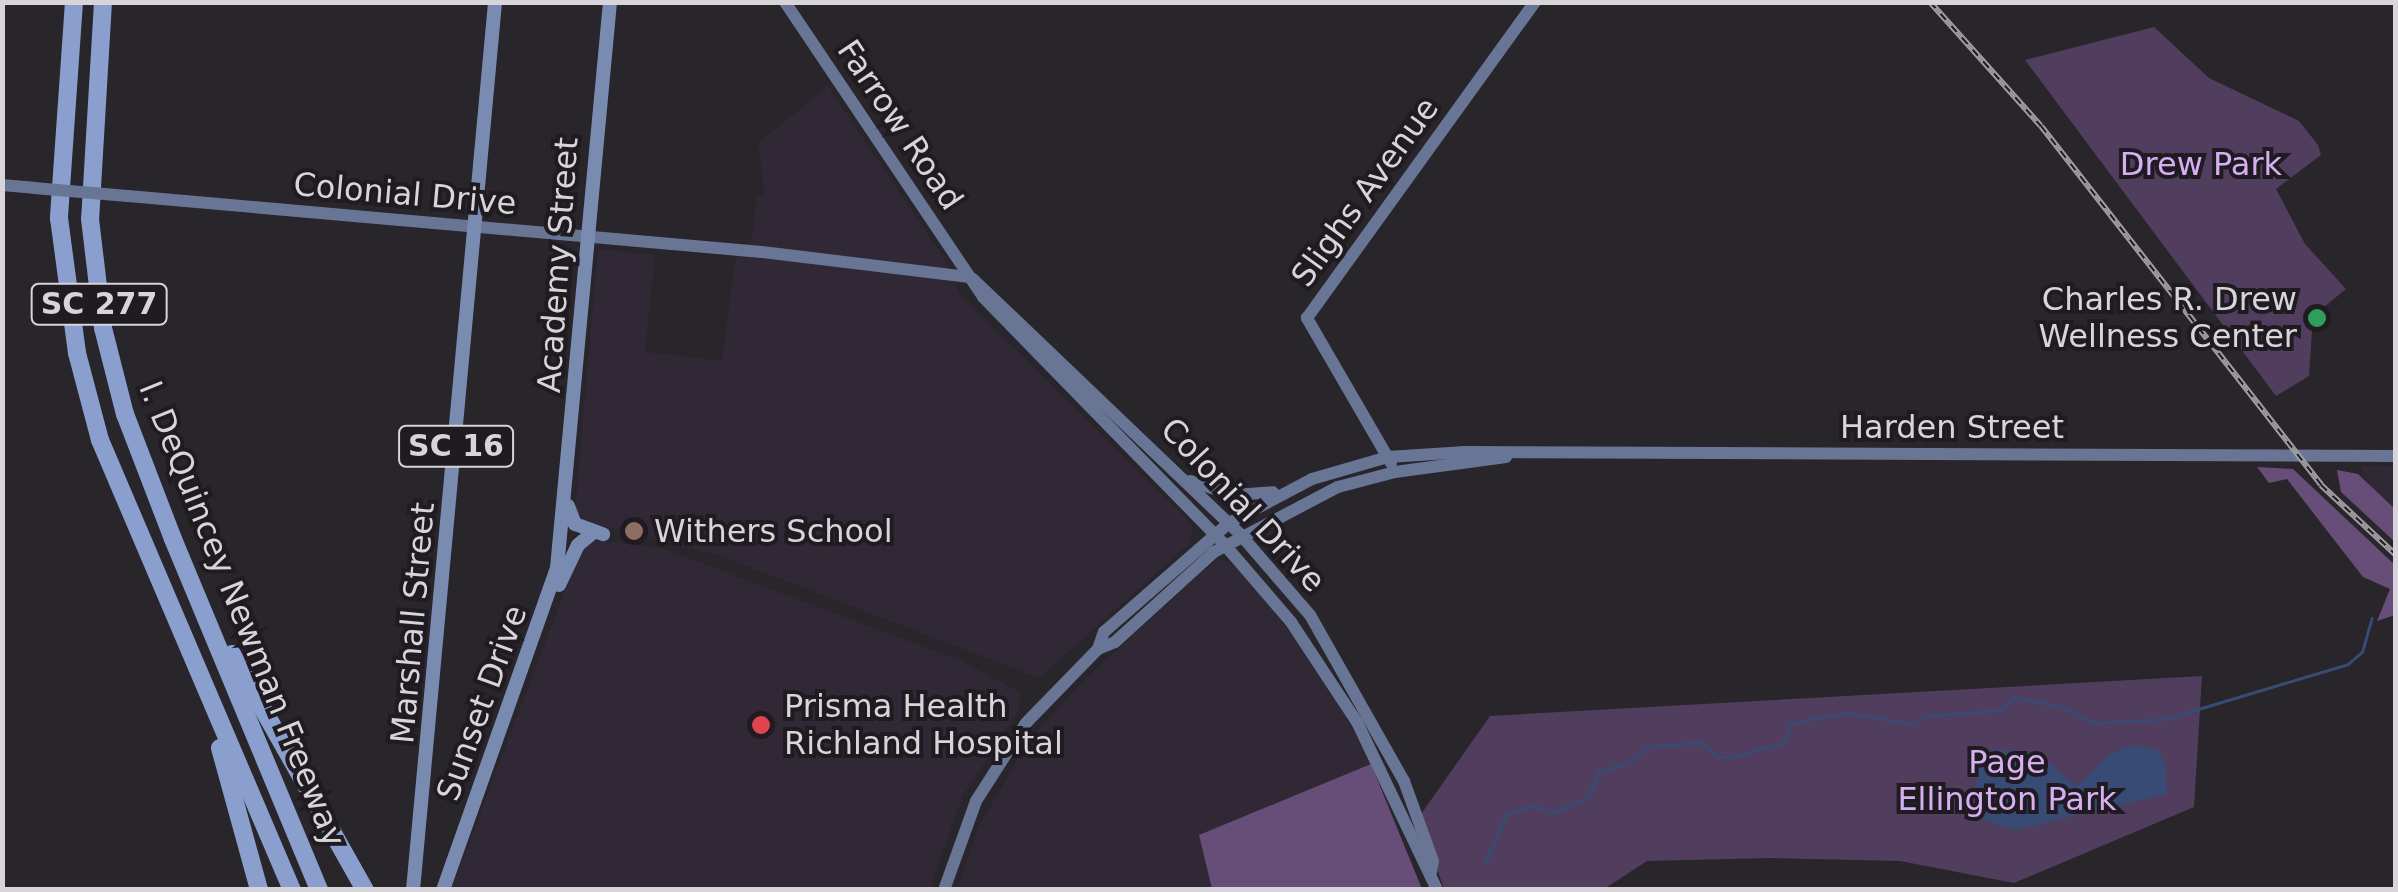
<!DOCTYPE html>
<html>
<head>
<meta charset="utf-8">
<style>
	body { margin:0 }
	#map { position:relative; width:2398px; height:892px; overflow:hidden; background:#28252b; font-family:"DejaVu Sans",sans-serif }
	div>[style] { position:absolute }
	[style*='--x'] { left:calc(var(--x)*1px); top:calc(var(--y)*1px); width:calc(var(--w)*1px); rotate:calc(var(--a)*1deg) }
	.built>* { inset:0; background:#302935 }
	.green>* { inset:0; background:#513e5f }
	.forest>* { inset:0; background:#674e78 }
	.water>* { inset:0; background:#374b74 }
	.stream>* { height:2.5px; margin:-1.25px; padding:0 1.25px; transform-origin:1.25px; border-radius:1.25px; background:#374b74 }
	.secondary>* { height:12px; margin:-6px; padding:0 6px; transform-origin:6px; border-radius:6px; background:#687594 }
	.primary>* { height:14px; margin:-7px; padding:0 7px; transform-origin:7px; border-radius:7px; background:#7a8bb2 }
	.highway>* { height:18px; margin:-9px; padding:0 9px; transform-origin:9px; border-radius:9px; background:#8a9fce }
	.rail>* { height:6px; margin-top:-3px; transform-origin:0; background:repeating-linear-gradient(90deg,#1f1b21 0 8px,#a09ea3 0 16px); box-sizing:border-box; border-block:2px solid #a09ea3 }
	.secondary-bridge>* { height:12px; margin:-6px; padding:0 6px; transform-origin:6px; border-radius:6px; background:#687594 }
	.dots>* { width:28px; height:28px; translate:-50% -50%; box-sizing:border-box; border:5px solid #1f1b21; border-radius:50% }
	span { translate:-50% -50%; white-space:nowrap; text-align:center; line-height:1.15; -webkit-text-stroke:8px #1f1b21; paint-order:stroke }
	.shield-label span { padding:2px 8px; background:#1f1b21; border:2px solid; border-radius:8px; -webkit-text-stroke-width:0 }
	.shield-label { font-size:30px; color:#d7d5d9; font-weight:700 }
	.street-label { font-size:32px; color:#d7d5d9 }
	.park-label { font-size:32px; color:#d6aef2 }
	.poi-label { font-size:32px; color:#d7d5d9 }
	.right { translate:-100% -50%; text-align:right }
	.left { translate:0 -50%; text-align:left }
	.frame { position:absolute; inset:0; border:5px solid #d7d5d9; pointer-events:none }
</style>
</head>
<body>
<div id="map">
	<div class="built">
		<i style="clip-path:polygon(828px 86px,943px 257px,960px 295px,1192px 524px,1191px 542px,1039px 678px,718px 555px,587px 522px,575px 511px,598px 249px,655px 255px,645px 352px,722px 361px,735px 260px,752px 238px,757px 197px,765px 194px,758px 143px)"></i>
		<i style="clip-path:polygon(2360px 466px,2395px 467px,2395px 509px,2368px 485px)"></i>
		<i style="clip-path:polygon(594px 540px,662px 548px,959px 660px,1020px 692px,1019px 710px,962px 797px,930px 889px,451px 890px,582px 546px)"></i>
		<i style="clip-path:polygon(1218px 558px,1241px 569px,1288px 629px,1331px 689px,1371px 764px,1199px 835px,1212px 889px,957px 890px,978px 828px,1030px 739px,1086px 678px)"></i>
	</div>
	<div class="green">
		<i style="clip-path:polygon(2154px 27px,2209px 78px,2299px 121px,2318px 145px,2321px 155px,2276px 189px,2305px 244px,2346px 289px,2313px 316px,2309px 376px,2276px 396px,2025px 60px)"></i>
		<i style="clip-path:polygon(2202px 676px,2194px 807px,2014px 883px,1900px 861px,1771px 858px,1647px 861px,1604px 889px,1444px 889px,1419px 817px,1490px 716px)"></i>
	</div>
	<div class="forest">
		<i style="clip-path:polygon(2257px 467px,2293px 469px,2395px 565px,2395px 615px,2377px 621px,2390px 589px,2363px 577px,2287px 479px,2269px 483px)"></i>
		<i style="clip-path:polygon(2337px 470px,2358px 474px,2395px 509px,2395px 542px,2341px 492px)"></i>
		<i style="clip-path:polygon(1371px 764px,1422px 889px,1212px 889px,1199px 835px)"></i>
	</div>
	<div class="water">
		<i style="clip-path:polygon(2131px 745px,2156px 749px,2165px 761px,2167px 794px,2014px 830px,1984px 820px,1977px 809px,1976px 769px,1994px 749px,2039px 753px,2076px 787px,2109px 755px)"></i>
	</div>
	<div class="stream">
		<i style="--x:1485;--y:863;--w:52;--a:-66.4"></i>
		<i style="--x:1506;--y:815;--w:27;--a:-22"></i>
		<i style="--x:1531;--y:805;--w:23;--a:18"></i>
		<i style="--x:1553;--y:812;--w:36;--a:-21"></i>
		<i style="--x:1587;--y:799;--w:30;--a:-66"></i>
		<i style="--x:1599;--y:772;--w:34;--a:-19"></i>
		<i style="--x:1631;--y:761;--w:21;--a:-41"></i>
		<i style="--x:1647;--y:747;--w:54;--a:-5.3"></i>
		<i style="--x:1701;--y:742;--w:23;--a:41"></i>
		<i style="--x:1718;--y:757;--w:13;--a:0"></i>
		<i style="--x:1731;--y:757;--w:55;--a:-14.8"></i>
		<i style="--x:1784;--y:743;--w:20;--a:-72"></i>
		<i style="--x:1790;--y:724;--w:22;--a:-13"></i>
		<i style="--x:1811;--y:719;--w:37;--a:-9"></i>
		<i style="--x:1848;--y:713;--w:67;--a:9.5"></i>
		<i style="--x:1914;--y:724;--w:14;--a:-34"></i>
		<i style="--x:1926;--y:716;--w:76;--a:-4.5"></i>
		<i style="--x:2002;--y:710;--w:18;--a:-47"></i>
		<i style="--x:2014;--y:697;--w:50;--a:11.5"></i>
		<i style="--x:2063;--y:707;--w:34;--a:28"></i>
		<i style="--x:2093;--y:723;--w:72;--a:-3.2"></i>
		<i style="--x:2165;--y:719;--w:191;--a:-16.7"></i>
		<i style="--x:2348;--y:664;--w:18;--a:-41"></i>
		<i style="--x:2362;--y:652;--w:35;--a:-74"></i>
	</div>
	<div class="secondary">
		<i style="--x:785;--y:2;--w:355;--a:56.1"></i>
		<i style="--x:983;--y:297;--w:345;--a:45.7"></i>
		<i style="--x:1224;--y:544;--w:103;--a:49.3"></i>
		<i style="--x:1291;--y:622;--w:120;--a:56.6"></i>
		<i style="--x:1357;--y:722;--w:186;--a:64.5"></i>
		<i style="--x:2;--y:185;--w:32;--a:5"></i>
		<i style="--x:128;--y:196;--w:636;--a:5.05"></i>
		<i style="--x:762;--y:252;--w:209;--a:6.9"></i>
		<i style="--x:973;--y:279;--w:369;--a:43.7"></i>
		<i style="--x:1240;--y:534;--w:107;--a:49.2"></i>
		<i style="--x:1310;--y:615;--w:191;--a:60.5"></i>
		<i style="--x:1404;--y:781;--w:85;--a:70.1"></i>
		<i style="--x:1433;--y:861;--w:11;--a:100"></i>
		<i style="--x:1391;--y:463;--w:168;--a:-120.1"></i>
		<i style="--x:1307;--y:318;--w:390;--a:-54.2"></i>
		<i style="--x:1190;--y:481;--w:46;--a:17.7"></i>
		<i style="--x:1234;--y:495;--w:39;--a:-4"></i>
		<i style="--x:1098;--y:649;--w:18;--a:-71"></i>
		<i style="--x:1104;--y:632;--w:166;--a:-41.1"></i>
		<i style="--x:1229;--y:523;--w:94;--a:-27.9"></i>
		<i style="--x:1312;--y:479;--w:79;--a:-16.1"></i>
		<i style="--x:1388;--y:457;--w:77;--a:-3.7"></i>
		<i style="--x:1465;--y:452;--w:931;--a:0.25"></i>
		<i style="--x:944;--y:890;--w:95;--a:-70.2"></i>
		<i style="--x:976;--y:801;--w:93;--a:-57.3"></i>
		<i style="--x:1026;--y:723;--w:103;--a:-45.8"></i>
		<i style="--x:1098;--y:649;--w:18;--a:-22"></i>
		<i style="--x:1115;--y:642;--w:134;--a:-42.3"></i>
		<i style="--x:1214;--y:552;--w:140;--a:-27.7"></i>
		<i style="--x:1338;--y:487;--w:59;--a:-14.7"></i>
		<i style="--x:1395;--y:472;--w:112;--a:-7.7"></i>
	</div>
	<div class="primary">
		<i style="--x:568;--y:506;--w:19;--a:69"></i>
		<i style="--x:575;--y:524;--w:30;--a:20"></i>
		<i style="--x:559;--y:585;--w:44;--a:-64.6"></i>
		<i style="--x:578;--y:545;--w:17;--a:-40"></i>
		<i style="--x:413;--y:890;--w:892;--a:-84.72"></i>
		<i style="--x:443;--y:890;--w:342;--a:-70.5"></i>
		<i style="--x:557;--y:568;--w:568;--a:-84.65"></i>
	</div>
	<div class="highway">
		<i style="--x:74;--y:2;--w:217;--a:94"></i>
		<i style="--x:59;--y:218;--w:136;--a:82.4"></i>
		<i style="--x:77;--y:353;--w:90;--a:75.2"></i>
		<i style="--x:100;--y:440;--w:489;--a:66.9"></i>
		<i style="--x:103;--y:2;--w:217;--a:93.4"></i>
		<i style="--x:90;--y:219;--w:110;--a:83.2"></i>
		<i style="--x:103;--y:328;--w:89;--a:75.7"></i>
		<i style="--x:125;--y:414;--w:134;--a:69"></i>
		<i style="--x:173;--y:539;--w:380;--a:67.4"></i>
		<i style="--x:232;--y:654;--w:271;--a:60.6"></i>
		<i style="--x:220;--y:748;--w:147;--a:74.6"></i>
	</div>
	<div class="rail">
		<i style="--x:1930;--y:2;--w:166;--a:48.2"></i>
		<i style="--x:2041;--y:126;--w:455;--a:52"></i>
		<i style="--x:2321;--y:485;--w:103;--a:43"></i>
	</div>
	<div class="secondary-bridge">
		<i style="--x:34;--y:188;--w:94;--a:4.9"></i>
	</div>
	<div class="dots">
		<i style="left:2317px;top:318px;background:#2e9e5b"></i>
		<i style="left:634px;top:531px;background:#8d6e63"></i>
		<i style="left:761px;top:725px;background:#e0444e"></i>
	</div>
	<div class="shield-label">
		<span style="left:99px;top:304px">SC 277</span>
		<span style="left:456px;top:446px">SC 16</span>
	</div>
	<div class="street-label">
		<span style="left:900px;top:125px;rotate:56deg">Farrow Road</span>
		<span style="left:1365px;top:192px;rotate:-54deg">Slighs Avenue</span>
		<span style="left:405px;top:194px;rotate:5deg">Colonial Drive</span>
		<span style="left:558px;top:265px;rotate:-86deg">Academy Street</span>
		<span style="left:1952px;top:427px">Harden Street</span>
		<span style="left:1243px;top:505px;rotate:47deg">Colonial Drive</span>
		<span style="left:242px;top:614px;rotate:68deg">I. DeQuincey Newman Freeway</span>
		<span style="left:413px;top:623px;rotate:-85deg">Marshall Street</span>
		<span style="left:482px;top:703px;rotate:-70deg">Sunset Drive</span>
	</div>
	<div class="park-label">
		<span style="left:2201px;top:164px">Drew Park</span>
		<span style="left:2007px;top:781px">Page<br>Ellington Park</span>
	</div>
	<div class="poi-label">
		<span class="right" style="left:2297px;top:318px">Charles R. Drew<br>Wellness Center</span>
		<span class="left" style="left:654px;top:531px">Withers School</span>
		<span class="left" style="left:784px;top:725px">Prisma Health<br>Richland Hospital</span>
	</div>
	<div class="frame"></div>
</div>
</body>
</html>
